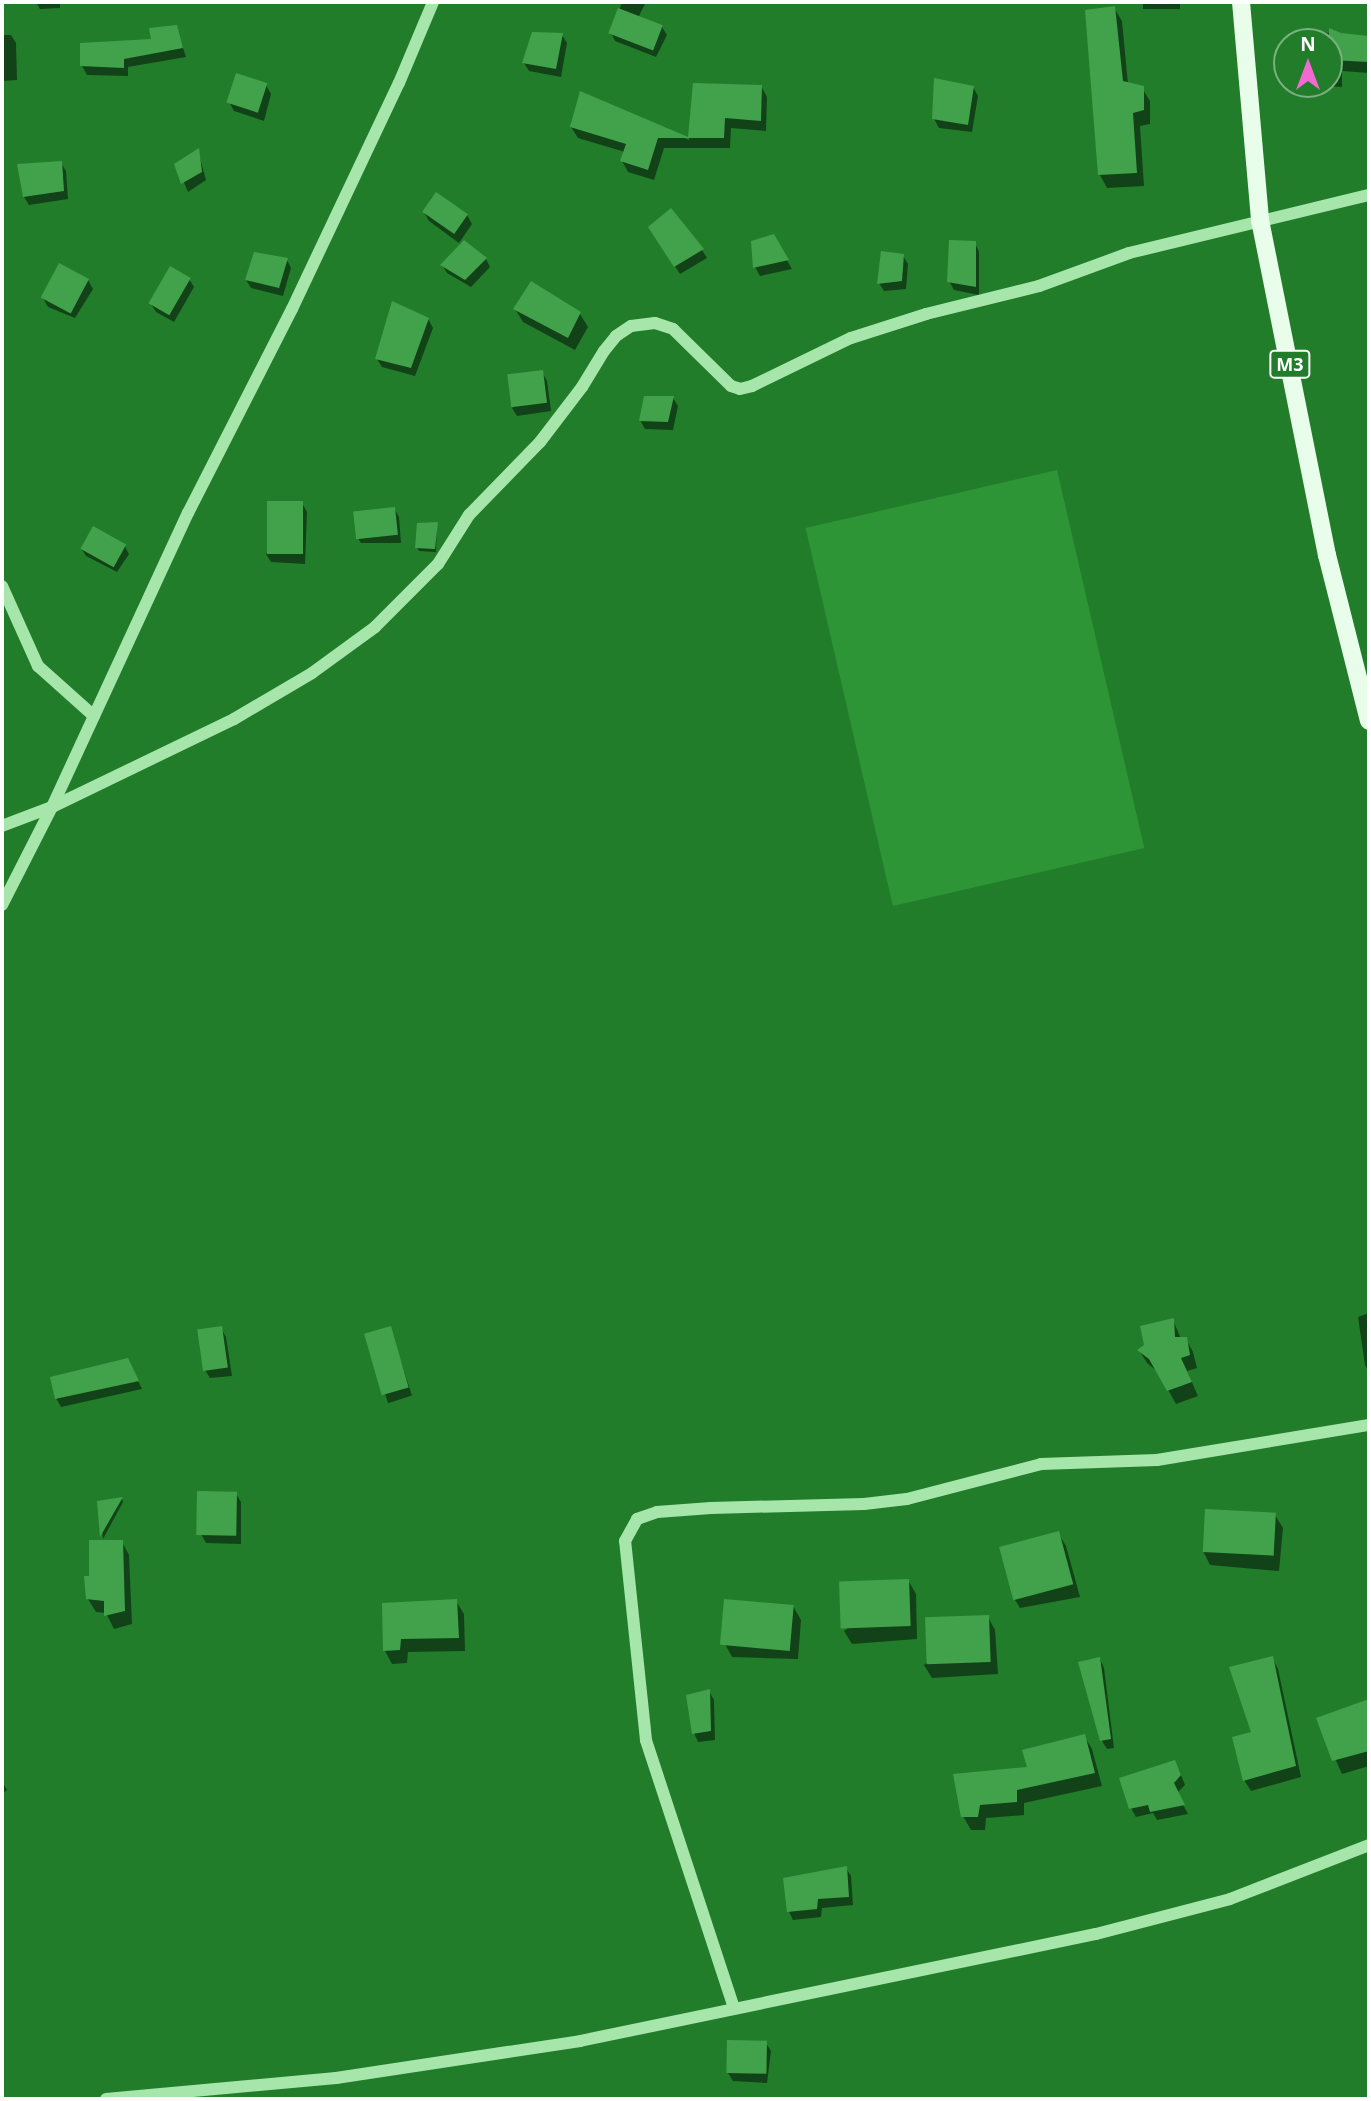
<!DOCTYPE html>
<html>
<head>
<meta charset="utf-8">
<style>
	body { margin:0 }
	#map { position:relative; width:1371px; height:2101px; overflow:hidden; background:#227d2b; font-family:"Noto Sans",sans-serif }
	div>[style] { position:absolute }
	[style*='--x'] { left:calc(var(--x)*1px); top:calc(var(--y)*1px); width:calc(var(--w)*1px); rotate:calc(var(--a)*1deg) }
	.green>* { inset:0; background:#2d9535; transform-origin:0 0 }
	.shadow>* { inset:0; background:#0007; transform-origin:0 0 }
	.building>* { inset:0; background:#42a24b; transform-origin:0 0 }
	.minor>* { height:12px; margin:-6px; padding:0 6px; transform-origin:6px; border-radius:6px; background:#a7e6ab }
	.major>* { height:18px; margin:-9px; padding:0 9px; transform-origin:9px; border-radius:9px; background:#e8fdea }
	span { translate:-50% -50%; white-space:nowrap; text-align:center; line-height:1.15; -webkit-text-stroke:7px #227d2b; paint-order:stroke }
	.shield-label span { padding:2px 5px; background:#227d2b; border:2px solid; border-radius:5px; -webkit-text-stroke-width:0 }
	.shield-label { font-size:18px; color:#fff; font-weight:700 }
	.frame { position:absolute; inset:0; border:4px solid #fff; pointer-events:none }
	.north { position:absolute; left:1273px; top:28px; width:70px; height:70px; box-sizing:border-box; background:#227d2b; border:2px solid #7ab180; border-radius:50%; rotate:0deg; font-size:19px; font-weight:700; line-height:28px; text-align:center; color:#fff }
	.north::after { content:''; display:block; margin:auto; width:24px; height:32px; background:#f169d1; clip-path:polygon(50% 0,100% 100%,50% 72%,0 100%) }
</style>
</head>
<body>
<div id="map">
	<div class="green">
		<i style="left:1057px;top:470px;width:388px;height:258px;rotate:77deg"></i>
	</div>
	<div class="shadow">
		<i style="clip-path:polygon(36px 2px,60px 2px,60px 8px,40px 9px)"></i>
		<i style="clip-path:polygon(622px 2px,646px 2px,638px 18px,662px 27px,667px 35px,656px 57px,615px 41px,611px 33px)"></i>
		<i style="left:1143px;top:2px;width:37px;height:7px"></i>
		<i style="clip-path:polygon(1114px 8px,1122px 21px,1128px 84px,1142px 88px,1150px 101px,1150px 124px,1140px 126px,1144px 186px,1107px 188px,1100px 175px)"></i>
		<i style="clip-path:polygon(176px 27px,186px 57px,128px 67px,128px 76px,87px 75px,82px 66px,153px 41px)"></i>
		<i style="clip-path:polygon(1307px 31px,1369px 37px,1369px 73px,1342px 71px,1342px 87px,1314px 85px,1329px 84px,1329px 42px,1307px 42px)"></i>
		<i style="clip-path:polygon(2px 35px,11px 35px,16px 43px,17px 80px,2px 81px)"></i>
		<i style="clip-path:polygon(562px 35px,567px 43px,561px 77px,529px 71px,524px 63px)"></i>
		<i style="clip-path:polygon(266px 85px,271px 94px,264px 121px,234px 111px,229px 102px)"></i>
		<i style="clip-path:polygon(695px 85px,761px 86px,767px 97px,766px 131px,731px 128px,730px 148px,664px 148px,654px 180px,628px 172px,622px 161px,625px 152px,578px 138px,571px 127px,581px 94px,689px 140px)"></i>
		<i style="clip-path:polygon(973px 87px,978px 96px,972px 132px,939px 128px,934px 119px)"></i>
		<i style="clip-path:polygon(198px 151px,206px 180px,188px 192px,176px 164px)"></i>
		<i style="clip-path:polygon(61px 163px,66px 171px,68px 199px,29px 205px,24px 197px)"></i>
		<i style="clip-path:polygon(424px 212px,467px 215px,472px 224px,459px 243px,429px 221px)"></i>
		<i style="clip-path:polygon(655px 235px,702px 250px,707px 258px,680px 274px)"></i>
		<i style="clip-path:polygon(773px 236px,792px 269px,760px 276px,755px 267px)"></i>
		<i style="clip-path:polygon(975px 243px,979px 252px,979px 295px,954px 290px,949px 281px)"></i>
		<i style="clip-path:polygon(903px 256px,908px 264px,906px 289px,884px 291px,879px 283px)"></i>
		<i style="clip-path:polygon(486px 259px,490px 267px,471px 287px,447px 273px,442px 265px)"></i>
		<i style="clip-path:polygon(287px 260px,291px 268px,283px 296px,251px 288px,246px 280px)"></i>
		<i style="clip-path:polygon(189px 279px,194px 287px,174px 322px,156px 312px,151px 304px)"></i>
		<i style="clip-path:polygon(88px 280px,93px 289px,75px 318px,48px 307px,43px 298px)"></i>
		<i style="clip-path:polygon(515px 309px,580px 314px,588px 327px,575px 350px,523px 322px)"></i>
		<i style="clip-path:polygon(428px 319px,433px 328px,415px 376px,382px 367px,377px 359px)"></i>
		<i style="clip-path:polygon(542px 372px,547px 381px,551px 411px,517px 416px,512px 408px)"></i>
		<i style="clip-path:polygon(673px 398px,678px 406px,673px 430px,645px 429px,640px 420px)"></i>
		<i style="clip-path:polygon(302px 503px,307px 512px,305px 564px,271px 562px,266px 554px)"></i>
		<i style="clip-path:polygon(394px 508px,399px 517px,401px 543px,361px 543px,356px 535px)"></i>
		<i style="clip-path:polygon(437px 524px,436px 552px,419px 551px,417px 547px)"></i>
		<i style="clip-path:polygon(124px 545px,129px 554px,117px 572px,86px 556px,81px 548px)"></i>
		<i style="clip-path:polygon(1369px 1313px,1369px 1372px,1365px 1365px,1358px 1317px)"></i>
		<i style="clip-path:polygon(1173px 1320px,1181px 1339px,1186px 1339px,1193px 1352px,1197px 1368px,1187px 1371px,1198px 1396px,1176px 1404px,1158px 1372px,1147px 1363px,1139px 1350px)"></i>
		<i style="clip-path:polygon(221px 1328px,226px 1337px,232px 1376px,210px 1378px,205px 1370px,199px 1332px)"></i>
		<i style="left:390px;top:1328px;width:71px;height:25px;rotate:72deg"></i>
		<i style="clip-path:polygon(132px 1368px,142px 1389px,61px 1407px,56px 1398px)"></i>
		<i style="clip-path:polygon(236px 1494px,241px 1502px,241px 1544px,206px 1543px,201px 1534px)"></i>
		<i style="clip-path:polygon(122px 1499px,123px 1502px,103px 1539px,99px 1503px)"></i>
		<i style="clip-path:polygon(1275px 1515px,1283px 1528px,1279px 1571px,1210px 1565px,1203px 1551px)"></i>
		<i style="clip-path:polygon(1058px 1533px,1066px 1546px,1080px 1597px,1020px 1608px,1012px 1595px)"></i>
		<i style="clip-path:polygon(122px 1542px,129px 1555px,132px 1624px,114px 1629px,106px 1613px,96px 1612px,88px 1599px)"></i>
		<i style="clip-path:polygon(908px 1580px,916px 1594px,917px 1639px,852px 1644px,844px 1631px)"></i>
		<i style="clip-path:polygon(456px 1601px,464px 1614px,465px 1651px,408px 1652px,407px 1663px,392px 1664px,385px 1651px,383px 1605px)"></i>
		<i style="clip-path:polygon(793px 1606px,801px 1620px,798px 1659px,732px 1657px,725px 1644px)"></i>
		<i style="clip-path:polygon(988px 1617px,995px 1630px,998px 1674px,932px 1678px,924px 1665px)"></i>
		<i style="clip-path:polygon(1272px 1658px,1278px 1669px,1301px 1777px,1251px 1791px,1244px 1780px)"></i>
		<i style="clip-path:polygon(1100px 1659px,1104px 1668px,1114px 1748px,1107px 1749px,1102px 1741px)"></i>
		<i style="clip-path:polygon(709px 1691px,714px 1700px,715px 1740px,698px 1742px,694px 1733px)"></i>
		<i style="clip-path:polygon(1369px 1701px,1369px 1766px,1342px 1774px,1318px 1720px)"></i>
		<i style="clip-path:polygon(1084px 1736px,1092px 1749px,1102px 1786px,1024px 1803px,1024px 1815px,986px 1818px,985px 1830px,971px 1830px,963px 1816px,1029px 1768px)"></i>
		<i style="clip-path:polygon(1179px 1770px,1185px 1785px,1177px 1793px,1188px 1814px,1157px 1820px,1153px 1813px,1136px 1817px,1131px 1808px)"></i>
		<i style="clip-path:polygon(2px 1781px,7px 1790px,2px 1794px)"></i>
		<i style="clip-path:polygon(846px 1868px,851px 1876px,853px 1905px,822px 1908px,821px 1917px,793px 1920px,789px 1912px)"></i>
		<i style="clip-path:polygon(766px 2043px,771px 2051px,767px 2083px,733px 2081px,728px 2073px)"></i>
	</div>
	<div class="building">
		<i style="clip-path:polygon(1115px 6px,1123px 81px,1144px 86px,1144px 110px,1133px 113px,1137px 173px,1098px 175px,1085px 10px)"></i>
		<i style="left:618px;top:8px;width:48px;height:27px;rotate:21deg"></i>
		<i style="clip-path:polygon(177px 25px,183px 48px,124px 59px,124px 68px,80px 66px,80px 43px,151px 39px,149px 28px)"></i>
		<i style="clip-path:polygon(1329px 28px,1341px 33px,1369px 36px,1369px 62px,1329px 60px)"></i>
		<i style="clip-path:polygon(532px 32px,563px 33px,556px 69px,522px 63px)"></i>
		<i style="left:236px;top:73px;width:33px;height:31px;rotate:18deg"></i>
		<i style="clip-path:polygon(934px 78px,974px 86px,968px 125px,932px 119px)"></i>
		<i style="clip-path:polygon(693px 83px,762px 85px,761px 121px,725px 118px,724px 138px,658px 138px,648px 170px,620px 161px,626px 144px,570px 127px,580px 91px,688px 137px)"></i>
		<i style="clip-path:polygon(199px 148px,202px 172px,181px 184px,174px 164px)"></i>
		<i style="clip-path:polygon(62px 161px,64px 191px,23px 197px,17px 164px)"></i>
		<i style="left:436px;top:192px;width:39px;height:24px;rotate:35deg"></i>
		<i style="clip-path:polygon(671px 208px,704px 249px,674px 267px,648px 227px)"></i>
		<i style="clip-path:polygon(774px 234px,789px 260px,753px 268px,751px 241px)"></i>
		<i style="clip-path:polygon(464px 240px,487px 258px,465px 280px,440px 265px)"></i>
		<i style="clip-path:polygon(949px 240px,976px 241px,976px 287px,947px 282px)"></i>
		<i style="clip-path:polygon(881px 251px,904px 254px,902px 281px,877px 284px)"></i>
		<i style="clip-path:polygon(254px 252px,288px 258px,279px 288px,245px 280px)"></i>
		<i style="left:59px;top:263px;width:34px;height:39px;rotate:28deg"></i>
		<i style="left:170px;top:266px;width:24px;height:43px;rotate:30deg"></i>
		<i style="clip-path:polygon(531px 281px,581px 312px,568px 338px,513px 309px)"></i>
		<i style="clip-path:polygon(392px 301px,429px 318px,411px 368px,375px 359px)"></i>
		<i style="left:543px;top:370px;width:33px;height:36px;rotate:83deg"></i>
		<i style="clip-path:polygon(644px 396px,674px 396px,668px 422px,639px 421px)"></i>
		<i style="left:267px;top:501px;width:36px;height:53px"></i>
		<i style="left:395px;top:507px;width:28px;height:42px;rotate:84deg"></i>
		<i style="clip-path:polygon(438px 522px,435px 549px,415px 548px,417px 523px)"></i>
		<i style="left:93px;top:526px;width:38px;height:26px;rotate:29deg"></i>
		<i style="clip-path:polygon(1174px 1318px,1175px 1337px,1187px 1337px,1190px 1355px,1181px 1358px,1192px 1382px,1167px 1391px,1149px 1359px,1137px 1350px,1144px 1345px,1140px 1326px)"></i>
		<i style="left:222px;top:1326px;width:42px;height:25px;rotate:82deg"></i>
		<i style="left:391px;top:1326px;width:64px;height:28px;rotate:74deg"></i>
		<i style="clip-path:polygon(128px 1358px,139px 1381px,55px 1399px,50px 1377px)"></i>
		<i style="left:197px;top:1491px;width:40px;height:44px;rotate:1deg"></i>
		<i style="clip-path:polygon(123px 1497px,100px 1537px,97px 1501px)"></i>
		<i style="left:1205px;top:1509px;width:71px;height:43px;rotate:3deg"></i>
		<i style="left:1059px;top:1531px;width:55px;height:62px;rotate:75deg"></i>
		<i style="clip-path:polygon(89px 1540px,123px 1540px,125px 1611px,104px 1616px,104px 1601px,86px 1599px,84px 1576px,89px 1576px)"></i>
		<i style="left:909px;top:1579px;width:47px;height:70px;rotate:88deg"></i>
		<i style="clip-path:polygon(457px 1599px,459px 1638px,401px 1639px,400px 1650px,383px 1651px,382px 1603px)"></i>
		<i style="left:724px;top:1599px;width:70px;height:46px;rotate:5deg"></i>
		<i style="left:989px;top:1615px;width:47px;height:64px;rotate:88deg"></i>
		<i style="clip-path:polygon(1273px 1656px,1296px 1766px,1243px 1781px,1232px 1737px,1251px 1732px,1229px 1667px)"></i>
		<i style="clip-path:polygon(1100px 1657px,1111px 1739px,1100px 1741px,1078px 1662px)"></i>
		<i style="clip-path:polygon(710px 1689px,711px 1731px,692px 1734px,686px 1695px)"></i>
		<i style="clip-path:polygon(1369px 1699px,1369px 1751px,1332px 1761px,1316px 1718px)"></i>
		<i style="clip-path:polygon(1085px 1734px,1095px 1773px,1017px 1790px,1017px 1802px,980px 1805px,978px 1817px,961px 1817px,953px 1774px,1027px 1767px,1022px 1750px)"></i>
		<i style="clip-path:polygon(1175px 1760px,1181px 1775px,1174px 1783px,1185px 1805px,1150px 1812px,1148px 1805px,1129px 1809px,1119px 1778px)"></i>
		<i style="clip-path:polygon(847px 1866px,849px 1897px,818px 1899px,817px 1909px,787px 1912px,783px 1878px)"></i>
		<i style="left:727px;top:2040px;width:40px;height:33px;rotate:1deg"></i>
	</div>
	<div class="minor">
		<i style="--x:2;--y:586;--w:88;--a:65.8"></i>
		<i style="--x:38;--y:666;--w:75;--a:41.8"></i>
		<i style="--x:2;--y:826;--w:53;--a:-20.8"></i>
		<i style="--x:52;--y:807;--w:202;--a:-25.8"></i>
		<i style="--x:234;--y:719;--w:91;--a:-30.5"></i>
		<i style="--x:312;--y:673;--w:78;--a:-36.1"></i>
		<i style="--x:375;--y:627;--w:89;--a:-45"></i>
		<i style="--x:438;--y:564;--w:58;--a:-57.7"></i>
		<i style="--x:469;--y:515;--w:102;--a:-45.8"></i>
		<i style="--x:540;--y:442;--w:69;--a:-52.6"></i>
		<i style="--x:582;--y:387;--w:42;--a:-58.6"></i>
		<i style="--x:604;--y:351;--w:19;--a:-51"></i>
		<i style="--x:616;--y:336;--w:18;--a:-34"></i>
		<i style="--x:631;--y:326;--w:24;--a:-7"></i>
		<i style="--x:655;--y:323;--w:19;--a:18"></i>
		<i style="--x:673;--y:329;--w:81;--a:44.5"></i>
		<i style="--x:731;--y:386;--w:9;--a:18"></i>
		<i style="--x:740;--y:389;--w:12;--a:-14"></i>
		<i style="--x:752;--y:386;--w:110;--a:-25.9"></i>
		<i style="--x:851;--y:338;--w:79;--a:-17.7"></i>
		<i style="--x:926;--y:314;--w:116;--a:-13.9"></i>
		<i style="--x:1039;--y:286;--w:96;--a:-20.1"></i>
		<i style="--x:1129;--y:253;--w:247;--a:-13.6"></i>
		<i style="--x:2;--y:905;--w:110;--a:-63"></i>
		<i style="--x:52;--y:807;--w:324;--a:-65.2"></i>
		<i style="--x:188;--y:513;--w:229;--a:-63"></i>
		<i style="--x:292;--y:309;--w:250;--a:-64.7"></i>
		<i style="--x:399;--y:83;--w:88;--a:-67.2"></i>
		<i style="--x:734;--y:2008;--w:282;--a:-108.2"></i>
		<i style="--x:646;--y:1740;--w:200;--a:-96"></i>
		<i style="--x:625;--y:1541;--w:25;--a:-61"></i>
		<i style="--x:637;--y:1519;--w:21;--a:-19"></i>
		<i style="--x:657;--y:1512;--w:54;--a:-4.2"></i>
		<i style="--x:711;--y:1508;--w:153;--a:-1.5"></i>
		<i style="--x:864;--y:1504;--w:43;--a:-6.6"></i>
		<i style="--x:907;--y:1499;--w:138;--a:-14.6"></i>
		<i style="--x:1041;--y:1464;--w:116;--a:-2"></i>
		<i style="--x:1157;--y:1460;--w:215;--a:-9.4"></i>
		<i style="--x:106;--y:2099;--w:231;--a:-5.2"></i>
		<i style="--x:336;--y:2078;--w:247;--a:-8.6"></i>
		<i style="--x:580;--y:2041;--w:527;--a:-11.72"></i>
		<i style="--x:1096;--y:1934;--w:138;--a:-14.6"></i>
		<i style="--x:1230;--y:1899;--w:149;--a:-21.2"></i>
	</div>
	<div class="major">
		<i style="--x:1241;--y:2;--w:219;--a:85"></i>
		<i style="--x:1260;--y:220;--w:342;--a:78.7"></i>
		<i style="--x:1327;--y:555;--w:171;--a:75.8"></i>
	</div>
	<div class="shield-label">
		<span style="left:1290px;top:364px">M3</span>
	</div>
	<div class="frame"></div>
	<div class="north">N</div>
</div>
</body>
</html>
